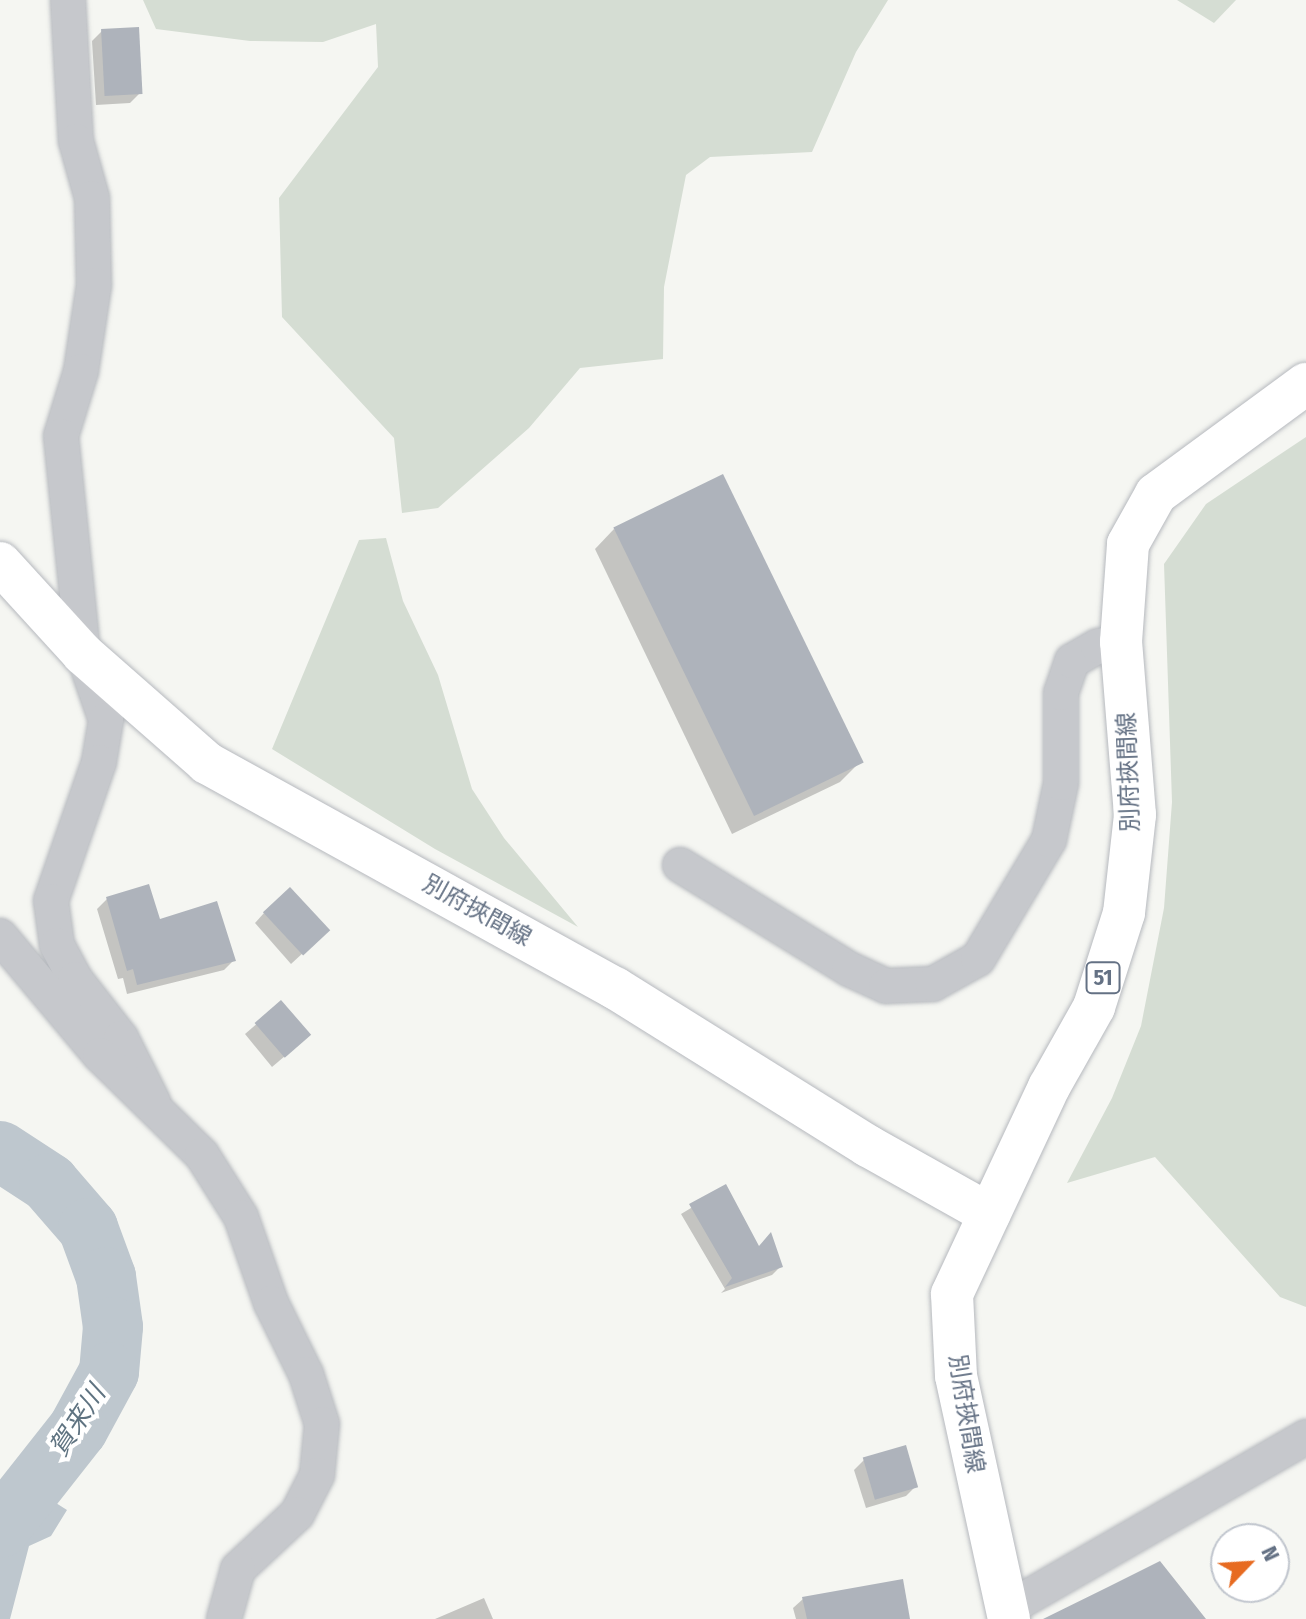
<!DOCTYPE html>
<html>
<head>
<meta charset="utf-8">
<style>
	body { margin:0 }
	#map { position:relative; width:1306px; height:1619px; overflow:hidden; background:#f5f6f2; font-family:"Fira Sans Condensed","Noto Sans JP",sans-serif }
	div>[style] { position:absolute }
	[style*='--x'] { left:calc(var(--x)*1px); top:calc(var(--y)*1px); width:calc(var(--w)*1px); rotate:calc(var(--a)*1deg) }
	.green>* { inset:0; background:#d5ddd3 }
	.water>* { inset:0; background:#bec7ce }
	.shadow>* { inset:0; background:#0003 }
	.river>* { height:60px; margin:-30px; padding:0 30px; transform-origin:30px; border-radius:30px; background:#bec7ce }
	.building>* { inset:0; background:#aeb3bb; transform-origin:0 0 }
	.roads { filter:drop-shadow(0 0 2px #b6b9be) drop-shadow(0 0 2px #b6b9be) }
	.minor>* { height:34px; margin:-17px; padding:0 17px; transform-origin:17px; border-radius:17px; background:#c6c8cc }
	.major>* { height:42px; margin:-21px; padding:0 21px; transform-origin:21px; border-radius:21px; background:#fff }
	span { translate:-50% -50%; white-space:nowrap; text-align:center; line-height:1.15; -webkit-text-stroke:8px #fff; paint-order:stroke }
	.shield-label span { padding:2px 6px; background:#fff; border:2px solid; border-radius:6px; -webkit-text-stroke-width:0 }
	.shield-label { font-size:22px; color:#647184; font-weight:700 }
	.street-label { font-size:24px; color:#647184 }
	.water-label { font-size:26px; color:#5f7381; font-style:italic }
	.north { position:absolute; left:1210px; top:1523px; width:80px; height:80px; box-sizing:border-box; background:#fff; border:2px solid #c1c6ce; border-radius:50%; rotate:65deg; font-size:22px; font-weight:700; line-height:32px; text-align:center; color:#647184 }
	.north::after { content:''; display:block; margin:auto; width:28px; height:36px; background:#e76b21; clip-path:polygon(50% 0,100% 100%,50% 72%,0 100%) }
</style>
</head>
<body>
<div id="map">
	<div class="green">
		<i style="clip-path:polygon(143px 0,888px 0,856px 52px,812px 152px,710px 157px,686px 175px,664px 287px,663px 359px,580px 368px,529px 428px,438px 508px,402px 513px,394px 438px,282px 317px,279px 198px,378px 67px,376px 24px,323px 42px,250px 41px,156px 29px)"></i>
		<i style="clip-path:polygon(1177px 0,1236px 0,1214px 23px)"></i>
		<i style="clip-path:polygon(1306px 437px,1306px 1307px,1280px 1297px,1155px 1157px,1067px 1183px,1112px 1098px,1141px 1026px,1164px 908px,1172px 802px,1164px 564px,1206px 504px)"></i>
		<i style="clip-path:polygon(386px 538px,403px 601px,438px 675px,472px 789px,504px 838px,578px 927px,435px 849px,272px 749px,359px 540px)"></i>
	</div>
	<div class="water">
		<i style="clip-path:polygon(18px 1479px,67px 1510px,51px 1536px,29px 1546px,10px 1619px,0 1619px,0 1501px)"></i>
	</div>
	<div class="shadow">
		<i style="clip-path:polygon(102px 31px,140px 93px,130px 103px,96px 105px,92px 41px)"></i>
		<i style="clip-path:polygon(614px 529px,859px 763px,840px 782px,732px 834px,595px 549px)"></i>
		<i style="clip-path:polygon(107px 899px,158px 922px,234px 960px,224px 970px,127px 994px,123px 978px,118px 979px,97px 909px)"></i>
		<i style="clip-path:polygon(264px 913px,317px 940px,291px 964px,255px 923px)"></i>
		<i style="clip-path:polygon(281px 1003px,298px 1045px,272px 1067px,245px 1034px)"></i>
		<i style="clip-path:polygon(726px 1187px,758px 1249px,781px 1266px,772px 1275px,721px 1293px,725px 1289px,681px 1214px)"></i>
		<i style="clip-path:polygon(864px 1460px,916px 1486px,906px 1496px,866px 1508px,854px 1470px)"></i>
		<i style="clip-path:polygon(484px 1598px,493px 1619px,435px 1619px)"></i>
		<i style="clip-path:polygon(803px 1599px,908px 1619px,796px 1619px,793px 1608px)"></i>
	</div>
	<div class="river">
		<i style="--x:0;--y:1151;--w:59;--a:33.1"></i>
		<i style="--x:49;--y:1183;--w:60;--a:49.1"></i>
		<i style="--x:88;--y:1228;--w:52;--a:69.8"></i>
		<i style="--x:106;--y:1277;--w:50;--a:82"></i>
		<i style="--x:113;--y:1327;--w:45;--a:95.1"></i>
		<i style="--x:109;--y:1372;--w:65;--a:118.5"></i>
		<i style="--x:78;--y:1429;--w:126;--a:128.2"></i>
	</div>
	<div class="building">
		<i style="left:139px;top:27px;width:67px;height:38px;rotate:87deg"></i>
		<i style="left:723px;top:474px;width:321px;height:122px;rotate:64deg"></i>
		<i style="clip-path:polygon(149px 884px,160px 919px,217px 901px,236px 961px,137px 985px,133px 969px,127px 971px,106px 897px)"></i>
		<i style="left:290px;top:887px;width:59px;height:37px;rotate:47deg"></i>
		<i style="left:281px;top:1000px;width:46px;height:35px;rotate:49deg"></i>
		<i style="clip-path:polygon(726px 1184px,759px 1246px,771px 1232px,783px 1267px,725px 1287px,732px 1278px,689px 1204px)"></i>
		<i style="left:906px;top:1445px;width:44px;height:45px;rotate:74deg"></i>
		<i style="clip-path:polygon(1160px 1561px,1206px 1619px,1043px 1619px,1108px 1587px)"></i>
		<i style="clip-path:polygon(903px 1579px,910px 1619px,807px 1619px,802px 1597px)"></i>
	</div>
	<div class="roads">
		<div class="minor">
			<i style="--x:68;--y:0;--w:141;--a:86.8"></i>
			<i style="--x:76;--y:141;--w:59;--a:74.3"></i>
			<i style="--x:92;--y:198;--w:87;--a:88.7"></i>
			<i style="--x:94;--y:285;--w:87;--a:98.6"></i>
			<i style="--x:81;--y:371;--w:68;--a:107.1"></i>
			<i style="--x:61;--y:436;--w:219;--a:84.2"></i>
			<i style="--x:83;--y:654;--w:70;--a:70.8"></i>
			<i style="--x:106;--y:720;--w:43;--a:99.5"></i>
			<i style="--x:99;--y:762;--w:147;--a:109.1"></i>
			<i style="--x:51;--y:901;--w:44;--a:82.2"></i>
			<i style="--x:57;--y:945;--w:38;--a:62"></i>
			<i style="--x:75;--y:979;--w:75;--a:52.1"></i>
			<i style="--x:121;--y:1038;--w:72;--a:63.4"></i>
			<i style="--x:680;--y:865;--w:198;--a:31.6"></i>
			<i style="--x:849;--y:969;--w:41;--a:24.7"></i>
			<i style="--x:886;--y:986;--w:47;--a:-2.4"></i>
			<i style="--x:933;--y:984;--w:51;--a:-29.1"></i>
			<i style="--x:978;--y:959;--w:139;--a:-59.2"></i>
			<i style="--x:1049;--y:840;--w:58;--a:-78.1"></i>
			<i style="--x:1061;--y:783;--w:90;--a:-90"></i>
			<i style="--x:1061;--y:693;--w:34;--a:-71"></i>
			<i style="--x:1072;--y:661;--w:30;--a:-30"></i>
			<i style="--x:1098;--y:646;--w:23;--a:-10"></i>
			<i style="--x:0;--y:936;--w:155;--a:50"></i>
			<i style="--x:100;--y:1055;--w:143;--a:44.4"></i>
			<i style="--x:202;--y:1155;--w:73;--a:57.8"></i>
			<i style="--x:241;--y:1217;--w:91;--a:70.8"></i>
			<i style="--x:271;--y:1303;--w:79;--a:63.8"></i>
			<i style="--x:306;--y:1374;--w:52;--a:72.3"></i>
			<i style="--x:322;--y:1424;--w:51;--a:95.6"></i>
			<i style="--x:317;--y:1475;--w:44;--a:117.1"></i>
			<i style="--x:297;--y:1514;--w:81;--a:137"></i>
			<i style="--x:238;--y:1569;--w:52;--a:105.6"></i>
			<i style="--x:1007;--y:1609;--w:345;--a:-29.9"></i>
		</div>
		<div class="major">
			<i style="--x:0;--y:563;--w:123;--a:47.6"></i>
			<i style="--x:83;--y:654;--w:165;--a:41.3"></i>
			<i style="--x:207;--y:763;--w:466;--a:28.9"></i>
			<i style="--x:615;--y:988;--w:298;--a:32"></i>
			<i style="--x:868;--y:1146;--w:139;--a:29.3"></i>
			<i style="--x:1009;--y:1619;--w:249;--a:-102.3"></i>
			<i style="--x:956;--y:1376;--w:82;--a:-92.8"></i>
			<i style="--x:952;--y:1294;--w:229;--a:-64.9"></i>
			<i style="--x:1049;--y:1087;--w:92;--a:-60.6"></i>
			<i style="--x:1094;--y:1007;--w:99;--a:-72.3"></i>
			<i style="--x:1124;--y:913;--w:99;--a:-83.6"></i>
			<i style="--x:1135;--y:815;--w:174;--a:-94.6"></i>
			<i style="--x:1121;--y:642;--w:98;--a:-85.9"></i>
			<i style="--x:1128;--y:544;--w:57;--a:-60.8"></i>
			<i style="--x:1156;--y:494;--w:186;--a:-36.3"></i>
		</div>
	</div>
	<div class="shield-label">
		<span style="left:1103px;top:978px">51</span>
	</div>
	<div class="street-label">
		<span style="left:1129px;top:772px;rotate:-92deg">別府挾間線</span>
		<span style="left:477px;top:911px;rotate:29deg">別府挾間線</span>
		<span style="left:966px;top:1414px;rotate:81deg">別府挾間線</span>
	</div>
	<div class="water-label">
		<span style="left:78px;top:1421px;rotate:-57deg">賀来川</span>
	</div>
	<div class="north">N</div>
</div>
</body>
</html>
